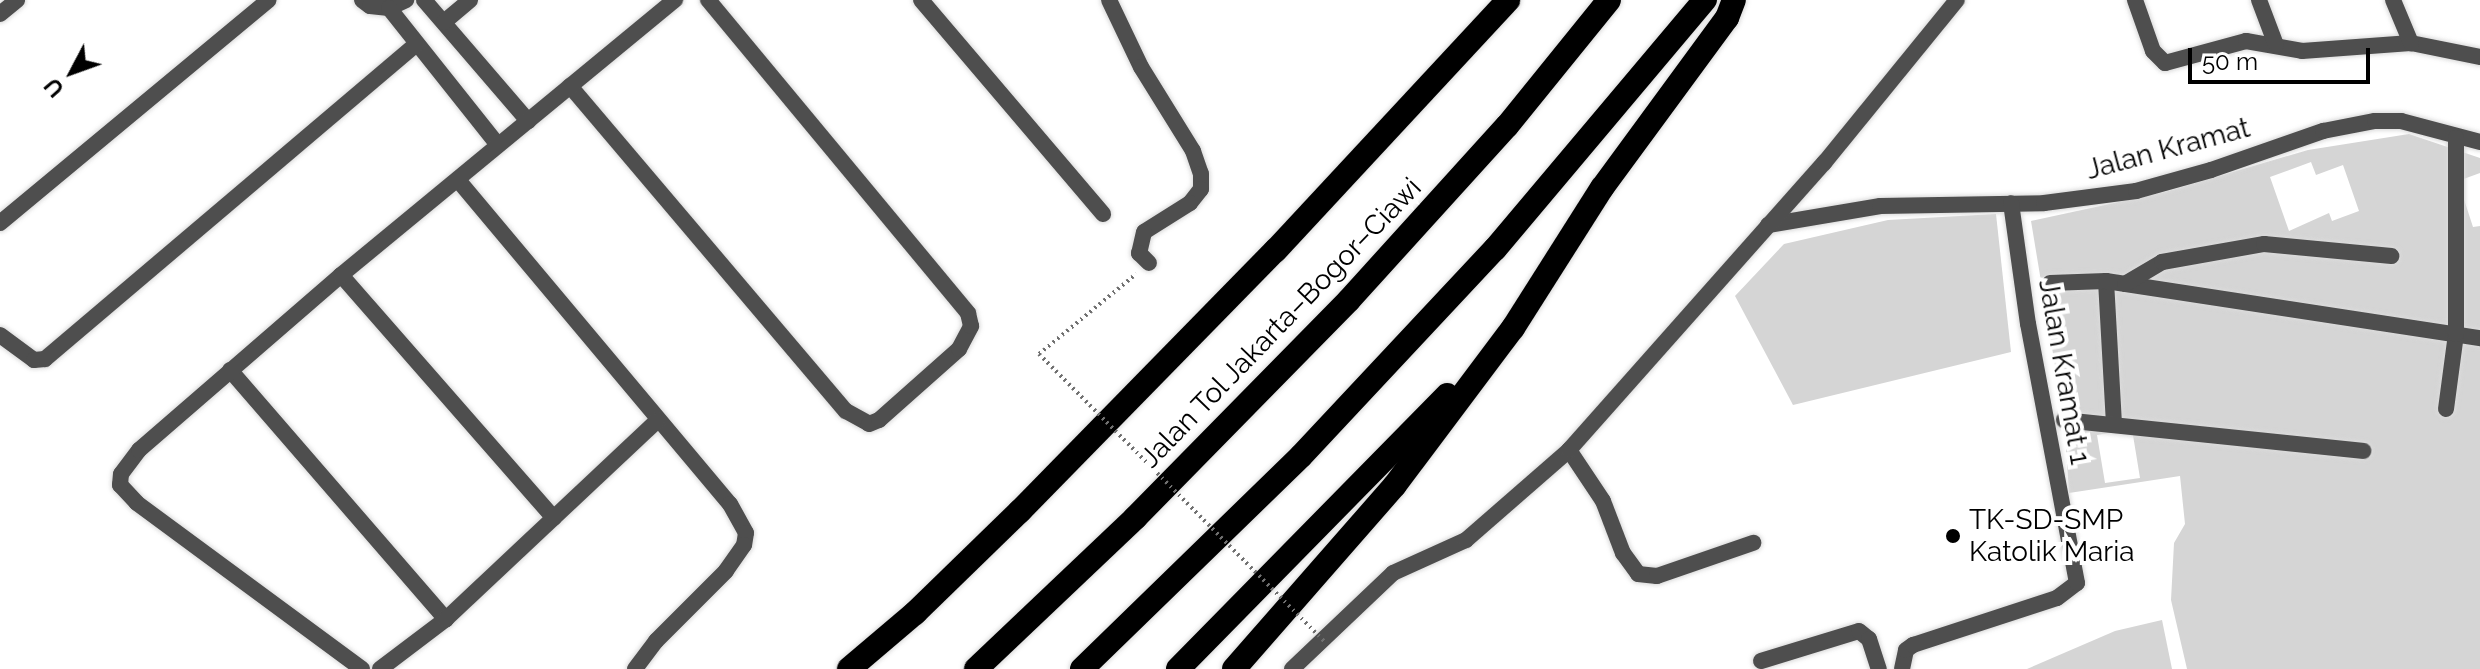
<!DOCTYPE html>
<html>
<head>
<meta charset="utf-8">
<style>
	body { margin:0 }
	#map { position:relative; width:2480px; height:669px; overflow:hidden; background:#fff; font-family:Raleway,sans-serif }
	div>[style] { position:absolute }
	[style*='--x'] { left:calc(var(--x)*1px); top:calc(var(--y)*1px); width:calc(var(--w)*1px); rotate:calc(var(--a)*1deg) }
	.green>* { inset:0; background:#d5d5d5 }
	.path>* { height:4px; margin-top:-2px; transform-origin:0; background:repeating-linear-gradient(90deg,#707070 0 2px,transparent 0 6px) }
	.roads { filter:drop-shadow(0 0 2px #dbdbdb) drop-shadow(0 0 2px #dbdbdb) }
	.street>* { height:16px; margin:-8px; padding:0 8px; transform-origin:8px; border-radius:8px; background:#4e4e4e }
	.highway>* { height:24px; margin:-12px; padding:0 12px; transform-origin:12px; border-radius:12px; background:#000 }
	.path-bridge>* { height:4px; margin-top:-2px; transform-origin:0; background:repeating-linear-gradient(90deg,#707070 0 2px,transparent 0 6px) }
	.dots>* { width:22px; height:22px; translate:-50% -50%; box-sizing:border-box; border:4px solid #fff; border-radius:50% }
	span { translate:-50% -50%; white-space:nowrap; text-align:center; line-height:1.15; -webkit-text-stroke:8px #fff; paint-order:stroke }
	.street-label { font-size:28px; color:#000 }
	.poi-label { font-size:28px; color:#000 }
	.left { translate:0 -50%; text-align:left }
	.north { position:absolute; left:32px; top:32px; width:80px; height:80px; -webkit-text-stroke:6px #fff; paint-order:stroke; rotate:229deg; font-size:22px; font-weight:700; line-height:32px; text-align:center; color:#000 }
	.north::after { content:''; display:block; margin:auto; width:28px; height:36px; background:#000; clip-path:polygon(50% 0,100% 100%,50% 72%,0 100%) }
	.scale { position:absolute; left:2188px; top:48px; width:182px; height:36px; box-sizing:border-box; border:4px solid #000; border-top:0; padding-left:10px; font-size:24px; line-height:28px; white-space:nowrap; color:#000; -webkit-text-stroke:6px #fff; paint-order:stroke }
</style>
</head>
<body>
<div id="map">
	<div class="green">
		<i style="clip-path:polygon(evenodd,2409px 134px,2480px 158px,2480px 173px,2458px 181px,2473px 227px,2480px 226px,2480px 669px,2187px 669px,2171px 600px,2174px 543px,2185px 524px,2180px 476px,2069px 493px,2064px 420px,2031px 221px,2165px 192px,2308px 150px,2409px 134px,2311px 162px,2316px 175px,2343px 165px,2359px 211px,2332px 221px,2329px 213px,2289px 231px,2270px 177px,2311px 162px,2409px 134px,2132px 429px,2140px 478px,2105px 483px,2097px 435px,2132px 429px)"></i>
		<i style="clip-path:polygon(1996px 214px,2011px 352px,1793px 405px,1735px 296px,1784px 244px,1888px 220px)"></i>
		<i style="clip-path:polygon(2162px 620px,2172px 669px,2027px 669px,2115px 631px)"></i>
	</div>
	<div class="path">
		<i style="--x:1039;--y:354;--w:126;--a:-39.5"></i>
	</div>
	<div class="roads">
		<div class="street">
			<i style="--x:362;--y:0;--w:10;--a:37"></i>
			<i style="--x:370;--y:6;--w:19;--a:6"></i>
			<i style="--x:389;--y:8;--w:19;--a:-25"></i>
			<i style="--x:424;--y:0;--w:160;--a:49.3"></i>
			<i style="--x:921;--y:0;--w:281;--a:49.6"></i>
			<i style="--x:1109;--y:0;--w:74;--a:64.5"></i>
			<i style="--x:1141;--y:67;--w:99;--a:58.2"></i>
			<i style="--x:1193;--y:151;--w:24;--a:71"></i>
			<i style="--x:1201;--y:174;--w:15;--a:90"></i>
			<i style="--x:1201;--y:189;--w:18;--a:128"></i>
			<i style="--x:1190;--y:203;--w:54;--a:147.8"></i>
			<i style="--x:1144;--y:232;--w:22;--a:103"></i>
			<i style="--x:1139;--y:253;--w:14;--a:45"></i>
			<i style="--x:2135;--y:0;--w:54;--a:70.6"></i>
			<i style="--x:2153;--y:51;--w:17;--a:45"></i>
			<i style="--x:2165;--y:63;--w:84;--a:-15.2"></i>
			<i style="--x:2246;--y:41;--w:57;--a:10.1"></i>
			<i style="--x:2302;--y:51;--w:109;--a:-4.2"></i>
			<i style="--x:2411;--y:43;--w:70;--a:11.5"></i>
			<i style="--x:2259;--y:0;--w:48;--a:69.3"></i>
			<i style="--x:2393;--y:0;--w:47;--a:67.3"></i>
			<i style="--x:389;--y:8;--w:175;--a:51.5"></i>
			<i style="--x:0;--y:14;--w:22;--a:-39"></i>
			<i style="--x:444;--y:22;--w:34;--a:-40"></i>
			<i style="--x:570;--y:86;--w:426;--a:49.7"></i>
			<i style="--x:846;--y:411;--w:26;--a:29"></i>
			<i style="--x:869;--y:424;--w:11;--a:-22"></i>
			<i style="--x:879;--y:420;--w:107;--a:-41.6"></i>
			<i style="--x:959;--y:349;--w:26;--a:-62"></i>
			<i style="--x:971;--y:326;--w:13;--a:-103"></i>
			<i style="--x:968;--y:313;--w:407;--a:-129.7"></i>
			<i style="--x:458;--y:180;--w:423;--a:50"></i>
			<i style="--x:730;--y:504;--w:33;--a:61"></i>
			<i style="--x:746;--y:533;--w:12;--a:99"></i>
			<i style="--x:744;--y:545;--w:32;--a:125"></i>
			<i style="--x:726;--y:571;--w:99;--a:135"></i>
			<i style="--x:656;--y:641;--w:35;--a:127"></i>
			<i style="--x:0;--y:223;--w:349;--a:-39.7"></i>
			<i style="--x:1768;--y:225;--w:114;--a:-9.6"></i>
			<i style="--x:1880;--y:206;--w:164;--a:-1"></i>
			<i style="--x:2044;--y:203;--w:93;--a:-7.4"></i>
			<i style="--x:2136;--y:191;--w:78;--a:-15.6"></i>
			<i style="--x:2211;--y:170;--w:119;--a:-19.2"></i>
			<i style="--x:2323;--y:131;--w:53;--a:-10.9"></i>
			<i style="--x:2375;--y:121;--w:26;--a:0"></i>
			<i style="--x:2401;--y:121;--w:82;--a:14.9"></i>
			<i style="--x:341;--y:275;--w:323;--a:48.8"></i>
			<i style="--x:2106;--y:281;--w:143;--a:86.8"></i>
			<i style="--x:2050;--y:283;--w:56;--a:-2"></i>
			<i style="--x:2106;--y:281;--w:378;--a:8.7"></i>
			<i style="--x:2125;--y:284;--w:43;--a:-30.7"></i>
			<i style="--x:2162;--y:262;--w:104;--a:-10"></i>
			<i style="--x:2264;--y:244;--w:128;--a:5.4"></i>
			<i style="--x:0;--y:335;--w:42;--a:36.3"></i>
			<i style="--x:34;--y:360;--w:11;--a:-5"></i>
			<i style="--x:45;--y:359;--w:487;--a:-40.3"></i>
			<i style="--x:230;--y:370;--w:330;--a:49.1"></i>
			<i style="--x:2446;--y:409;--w:76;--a:-82.4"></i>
			<i style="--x:2456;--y:334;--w:196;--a:-90"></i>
			<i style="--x:2064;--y:420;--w:301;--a:5.9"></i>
			<i style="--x:1569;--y:450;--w:61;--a:56.3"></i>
			<i style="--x:1603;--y:501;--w:56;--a:69"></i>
			<i style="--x:1623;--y:553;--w:26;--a:54"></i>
			<i style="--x:1638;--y:574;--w:19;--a:6"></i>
			<i style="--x:1657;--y:576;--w:102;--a:-19"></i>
			<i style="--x:1761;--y:661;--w:102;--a:-17"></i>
			<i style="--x:1859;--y:631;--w:13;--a:39"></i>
			<i style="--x:1869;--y:639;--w:32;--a:72"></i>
			<i style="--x:362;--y:669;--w:280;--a:-143.6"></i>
			<i style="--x:137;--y:503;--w:25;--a:-133"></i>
			<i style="--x:120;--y:485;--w:11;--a:-85"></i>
			<i style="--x:121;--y:474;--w:30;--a:-53"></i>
			<i style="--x:139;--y:450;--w:267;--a:-40.9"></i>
			<i style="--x:341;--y:275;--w:433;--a:-39.5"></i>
			<i style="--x:380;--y:669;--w:83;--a:-37.1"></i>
			<i style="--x:446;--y:619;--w:289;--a:-43.2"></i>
			<i style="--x:1292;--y:669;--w:139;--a:-43.5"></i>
			<i style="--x:1393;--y:573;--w:80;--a:-24.3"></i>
			<i style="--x:1466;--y:540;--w:137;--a:-41.1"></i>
			<i style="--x:1569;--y:450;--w:384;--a:-48.4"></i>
			<i style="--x:1824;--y:163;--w:210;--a:-50.8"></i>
			<i style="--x:1902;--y:669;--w:19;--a:-78"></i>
			<i style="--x:1906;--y:650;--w:9;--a:-36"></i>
			<i style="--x:1913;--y:645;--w:151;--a:-18.1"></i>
			<i style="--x:2057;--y:598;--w:25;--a:-37"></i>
			<i style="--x:2077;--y:583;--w:264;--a:-100.7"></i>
			<i style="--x:2028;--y:324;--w:122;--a:-98"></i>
		</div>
		<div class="highway">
			<i style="--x:849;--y:669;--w:87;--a:-40.3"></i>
			<i style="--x:915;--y:613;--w:146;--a:-44.2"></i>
			<i style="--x:1020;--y:511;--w:366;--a:-45.6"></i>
			<i style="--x:1276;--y:250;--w:341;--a:-47.1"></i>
			<i style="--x:976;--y:669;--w:219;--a:-43.5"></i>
			<i style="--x:1135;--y:518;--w:305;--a:-45.5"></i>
			<i style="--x:1349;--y:300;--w:235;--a:-47.8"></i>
			<i style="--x:1507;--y:126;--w:162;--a:-51"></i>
			<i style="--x:1082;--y:669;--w:305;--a:-44.2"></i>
			<i style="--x:1301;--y:456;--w:284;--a:-46.9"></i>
			<i style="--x:1495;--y:249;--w:326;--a:-49.9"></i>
			<i style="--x:1178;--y:669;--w:384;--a:-45.5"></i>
			<i style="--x:1234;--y:669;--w:244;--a:-48.8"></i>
			<i style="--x:1395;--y:485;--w:196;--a:-53.1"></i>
			<i style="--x:1513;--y:328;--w:166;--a:-57.6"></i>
			<i style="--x:1602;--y:188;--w:211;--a:-53.7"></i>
			<i style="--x:1727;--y:18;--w:19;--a:-69"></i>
		</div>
	</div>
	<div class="path-bridge">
		<i style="--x:1039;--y:354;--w:407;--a:45.2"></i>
	</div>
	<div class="dots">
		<i style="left:1953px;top:536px;background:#000"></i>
	</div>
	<div class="street-label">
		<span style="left:2168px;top:149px;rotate:-15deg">Jalan Kramat</span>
		<span style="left:1281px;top:323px;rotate:-46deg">Jalan Tol Jakarta–Bogor–Ciawi</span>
		<span style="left:2064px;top:372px;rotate:80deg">Jalan Kramat 1</span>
	</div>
	<div class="poi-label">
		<span class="left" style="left:1969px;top:536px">TK-SD-SMP<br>Katolik Maria</span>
	</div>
	<div class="north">U</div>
	<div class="scale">50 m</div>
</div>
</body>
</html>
